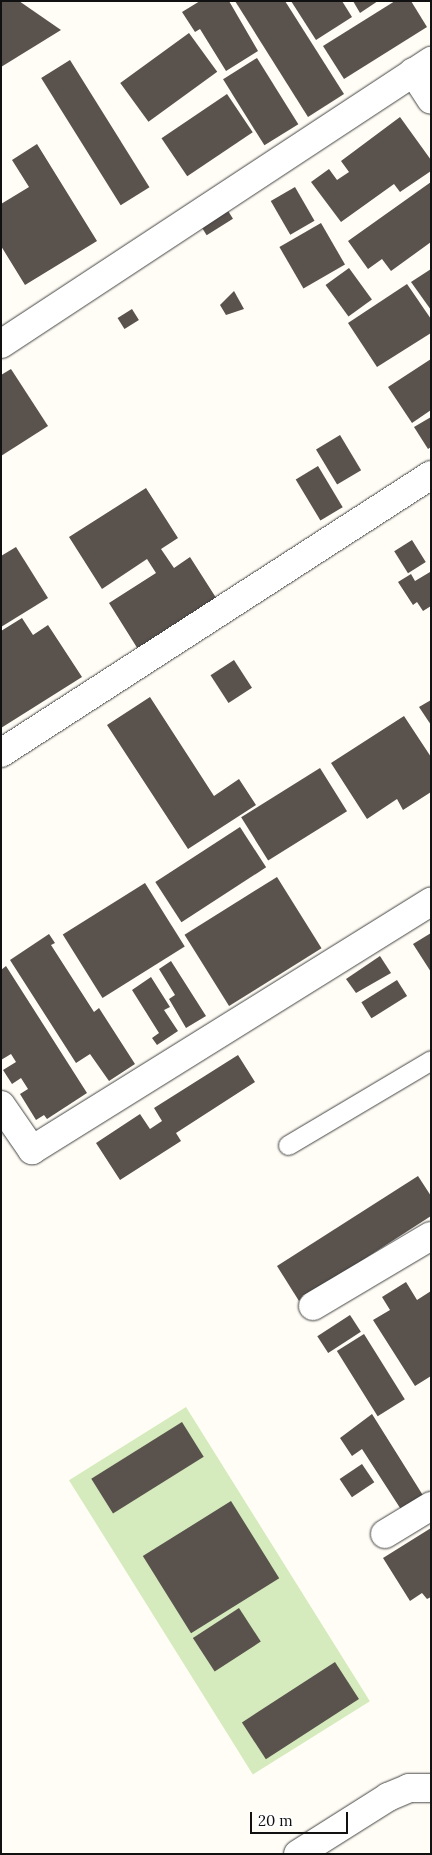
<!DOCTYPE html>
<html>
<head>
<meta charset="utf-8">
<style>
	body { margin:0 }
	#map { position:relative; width:432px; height:1855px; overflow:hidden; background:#fffdf5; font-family:Lora,serif }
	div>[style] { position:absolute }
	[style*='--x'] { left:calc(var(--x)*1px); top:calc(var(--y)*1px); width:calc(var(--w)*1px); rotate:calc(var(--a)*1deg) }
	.green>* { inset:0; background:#d5ebbd; transform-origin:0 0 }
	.building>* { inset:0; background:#5a524d; transform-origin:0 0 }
	.roads { filter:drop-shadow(0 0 1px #444) drop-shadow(0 0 1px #444) }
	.lane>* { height:19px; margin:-9.5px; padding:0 9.5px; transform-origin:9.5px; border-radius:9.5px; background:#fff }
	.street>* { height:28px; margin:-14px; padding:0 14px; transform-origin:14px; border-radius:14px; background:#fff }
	span { translate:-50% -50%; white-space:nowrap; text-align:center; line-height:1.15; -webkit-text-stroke:5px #fff; paint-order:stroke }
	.frame { position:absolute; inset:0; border:2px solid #111; pointer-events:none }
	.scale { position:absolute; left:250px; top:1812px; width:98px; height:22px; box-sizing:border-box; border:2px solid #111; border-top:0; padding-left:6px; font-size:15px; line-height:18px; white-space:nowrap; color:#111; -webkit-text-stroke:4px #fff; paint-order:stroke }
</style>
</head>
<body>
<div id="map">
	<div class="green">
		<i style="left:186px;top:1407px;width:347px;height:138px;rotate:58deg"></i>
	</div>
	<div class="building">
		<i style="clip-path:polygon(1px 1px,19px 1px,61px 30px,1px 67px)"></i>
		<i style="clip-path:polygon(200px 1px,229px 1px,258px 51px,226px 71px,200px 29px,195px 32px,182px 12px)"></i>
		<i style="clip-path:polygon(235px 1px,285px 1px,344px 94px,308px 117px)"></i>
		<i style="clip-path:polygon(291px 1px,342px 1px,352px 17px,316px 40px)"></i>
		<i style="clip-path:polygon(353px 1px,378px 1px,360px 13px)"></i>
		<i style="clip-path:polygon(395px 1px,411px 1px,427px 27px,344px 79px,323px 46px)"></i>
		<i style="left:189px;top:33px;width:48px;height:85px;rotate:54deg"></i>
		<i style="left:257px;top:58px;width:78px;height:40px;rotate:58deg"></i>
		<i style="left:70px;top:60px;width:150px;height:34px;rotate:58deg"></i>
		<i style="left:227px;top:94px;width:46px;height:79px;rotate:56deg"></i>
		<i style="clip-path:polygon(400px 117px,431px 160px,431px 171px,400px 192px,394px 184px,341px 222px,311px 182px,329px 169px,337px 180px,349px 172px,341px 161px)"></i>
		<i style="clip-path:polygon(37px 144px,97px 241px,25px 285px,1px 246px,1px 204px,29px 187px,12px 160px)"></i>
		<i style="clip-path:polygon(431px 182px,431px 242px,391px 271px,382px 259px,368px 269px,348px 241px)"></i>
		<i style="left:295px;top:187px;width:39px;height:28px;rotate:60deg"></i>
		<i style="left:225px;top:206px;width:15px;height:31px;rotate:58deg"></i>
		<i style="left:321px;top:223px;width:48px;height:48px;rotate:60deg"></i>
		<i style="left:349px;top:268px;width:39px;height:29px;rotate:54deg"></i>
		<i style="clip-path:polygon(431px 269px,431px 310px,411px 282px)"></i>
		<i style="clip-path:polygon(407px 284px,431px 319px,431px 333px,377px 367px,348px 323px)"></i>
		<i style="clip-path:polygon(234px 291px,244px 309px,226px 315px,220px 305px)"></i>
		<i style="left:132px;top:309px;width:13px;height:17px;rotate:58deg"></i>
		<i style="clip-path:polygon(431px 359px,431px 410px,412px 423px,388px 387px)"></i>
		<i style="clip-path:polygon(11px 369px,48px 426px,1px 456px,1px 375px)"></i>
		<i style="clip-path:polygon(431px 417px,431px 447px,428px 449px,414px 427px)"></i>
		<i style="left:340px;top:435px;width:41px;height:28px;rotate:59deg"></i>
		<i style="left:318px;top:466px;width:48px;height:26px;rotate:59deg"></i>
		<i style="clip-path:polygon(146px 488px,178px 538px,161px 549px,174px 568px,190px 557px,220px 604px,141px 654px,109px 603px,156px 573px,147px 559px,102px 589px,69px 537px)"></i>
		<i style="left:412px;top:540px;width:26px;height:21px;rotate:58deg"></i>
		<i style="clip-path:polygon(16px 547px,48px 598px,1px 627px,1px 556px)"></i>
		<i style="clip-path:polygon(430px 572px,431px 606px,423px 611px,417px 602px,413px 605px,398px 582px,411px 574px,415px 581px)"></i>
		<i style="clip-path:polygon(22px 618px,33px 635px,48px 625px,82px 677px,1px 728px,1px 631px)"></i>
		<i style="left:234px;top:660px;width:33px;height:28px;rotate:57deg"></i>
		<i style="clip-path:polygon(150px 697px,214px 796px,239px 779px,256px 805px,188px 849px,107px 725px)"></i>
		<i style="clip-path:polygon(431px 700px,431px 725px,419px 707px)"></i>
		<i style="clip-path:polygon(404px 716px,431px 757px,431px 792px,403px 810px,397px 799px,367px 819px,331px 763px)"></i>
		<i style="left:320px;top:768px;width:51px;height:93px;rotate:58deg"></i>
		<i style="left:240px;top:827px;width:48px;height:101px;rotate:57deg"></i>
		<i style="left:277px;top:877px;width:84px;height:109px;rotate:58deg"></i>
		<i style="left:145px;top:883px;width:75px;height:97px;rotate:58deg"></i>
		<i style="clip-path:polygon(431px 933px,431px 972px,413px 944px)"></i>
		<i style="clip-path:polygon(49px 934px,55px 943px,51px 945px,94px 1012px,99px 1008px,135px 1064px,109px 1081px,90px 1054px,76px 1063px,10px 960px)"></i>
		<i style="clip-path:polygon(380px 956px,391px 973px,356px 993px,346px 979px)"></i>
		<i style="clip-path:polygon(171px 961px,206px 1016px,186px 1028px,169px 999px,175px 995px,159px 969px)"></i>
		<i style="clip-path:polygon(6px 966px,87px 1093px,47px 1119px,44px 1115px,36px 1120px,20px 1094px,28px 1089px,21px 1078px,12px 1084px,3px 1070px,16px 1062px,11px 1054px,1px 1060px,1px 970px)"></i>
		<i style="clip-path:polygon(151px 977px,170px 1007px,164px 1010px,178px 1031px,157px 1045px,152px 1038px,159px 1033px,132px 990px)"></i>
		<i style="left:397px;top:980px;width:19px;height:42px;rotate:58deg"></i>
		<i style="clip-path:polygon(238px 1055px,255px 1082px,176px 1133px,181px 1141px,120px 1180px,96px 1143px,140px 1114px,150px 1129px,162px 1121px,154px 1108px)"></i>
		<i style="clip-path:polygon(418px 1176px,431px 1196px,431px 1216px,299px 1301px,277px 1266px)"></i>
		<i style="clip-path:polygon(406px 1282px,417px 1300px,431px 1291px,431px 1376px,415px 1386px,373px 1320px,390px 1310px,382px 1297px)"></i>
		<i style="left:350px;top:1315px;width:20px;height:39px;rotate:57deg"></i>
		<i style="left:364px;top:1334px;width:77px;height:32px;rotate:58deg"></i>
		<i style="clip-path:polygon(372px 1414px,424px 1497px,402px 1511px,362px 1449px,352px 1456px,340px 1438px)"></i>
		<i style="left:182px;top:1422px;width:41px;height:107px;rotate:58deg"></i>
		<i style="left:362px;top:1464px;width:22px;height:27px;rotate:56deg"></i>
		<i style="left:231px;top:1501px;width:91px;height:104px;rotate:58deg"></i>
		<i style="clip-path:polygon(431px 1528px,431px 1597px,427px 1599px,422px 1593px,410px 1601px,383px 1558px)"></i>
		<i style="left:239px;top:1608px;width:40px;height:55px;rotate:57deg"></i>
		<i style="left:335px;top:1662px;width:44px;height:111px;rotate:57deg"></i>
	</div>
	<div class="roads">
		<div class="lane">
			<i style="--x:288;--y:1145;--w:166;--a:-30.7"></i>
		</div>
		<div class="street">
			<i style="--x:413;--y:72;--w:33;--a:57"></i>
			<i style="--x:1;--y:344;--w:515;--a:-33.35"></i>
			<i style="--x:1;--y:753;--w:512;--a:-32.88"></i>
			<i style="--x:1;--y:1105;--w:55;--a:55.4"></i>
			<i style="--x:32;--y:1150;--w:470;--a:-31.9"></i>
			<i style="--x:313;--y:1306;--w:137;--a:-30.7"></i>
			<i style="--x:385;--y:1534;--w:54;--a:-31.3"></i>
			<i style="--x:298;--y:1854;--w:107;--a:-32.3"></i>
			<i style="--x:388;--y:1797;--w:23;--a:-23"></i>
			<i style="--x:409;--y:1788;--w:22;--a:0"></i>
		</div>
	</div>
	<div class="frame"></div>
	<div class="scale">20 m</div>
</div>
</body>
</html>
